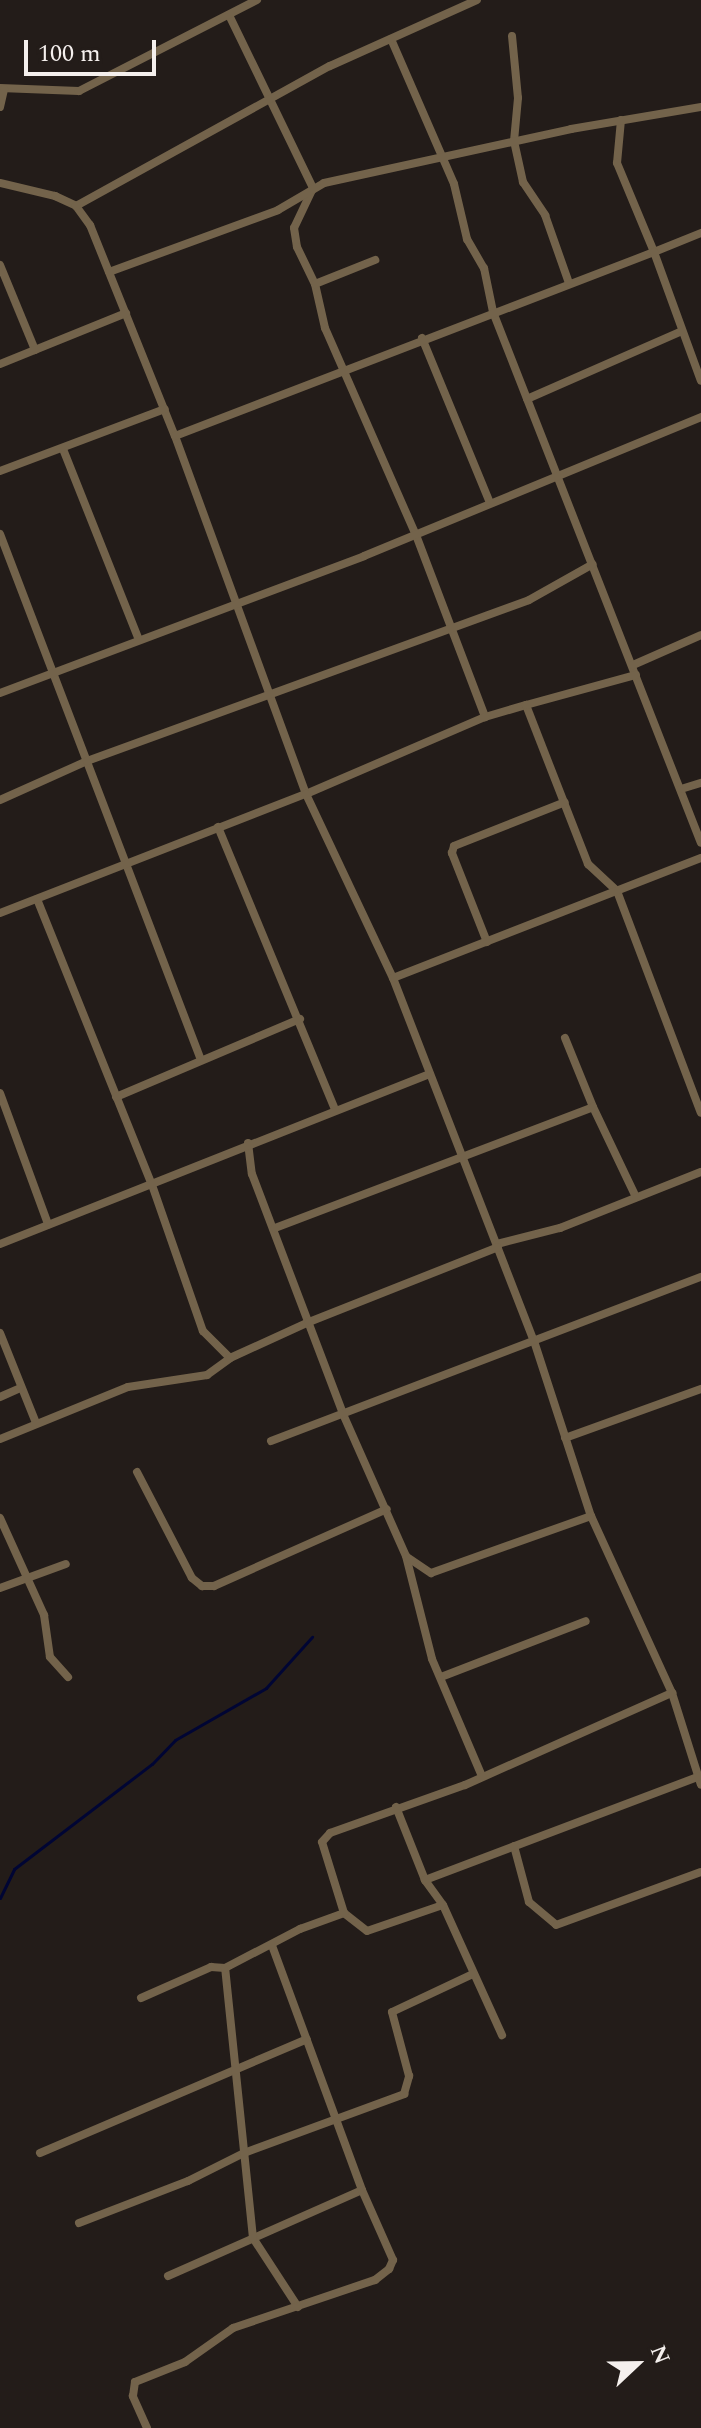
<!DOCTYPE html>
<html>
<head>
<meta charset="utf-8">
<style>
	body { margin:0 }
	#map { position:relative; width:701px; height:2428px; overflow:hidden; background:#231c19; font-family:Spectral,serif }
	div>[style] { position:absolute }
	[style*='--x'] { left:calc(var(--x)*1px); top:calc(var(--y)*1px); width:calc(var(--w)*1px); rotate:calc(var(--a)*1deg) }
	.stream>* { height:3px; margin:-1.5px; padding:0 1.5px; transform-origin:1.5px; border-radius:1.5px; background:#000534 }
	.minor>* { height:8px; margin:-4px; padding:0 4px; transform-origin:4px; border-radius:4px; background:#73634b }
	span { translate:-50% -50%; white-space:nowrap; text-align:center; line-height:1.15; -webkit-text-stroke:6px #231c19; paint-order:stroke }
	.north { position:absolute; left:597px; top:2324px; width:80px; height:80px; -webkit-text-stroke:6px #231c19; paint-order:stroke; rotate:68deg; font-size:22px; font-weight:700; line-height:32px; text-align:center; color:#f4efed }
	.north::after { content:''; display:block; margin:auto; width:28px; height:36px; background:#f4efed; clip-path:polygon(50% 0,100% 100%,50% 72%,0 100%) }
	.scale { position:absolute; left:24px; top:40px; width:132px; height:36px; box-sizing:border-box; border:4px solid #f4efed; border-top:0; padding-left:10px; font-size:24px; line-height:28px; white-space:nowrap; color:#f4efed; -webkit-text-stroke:6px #231c19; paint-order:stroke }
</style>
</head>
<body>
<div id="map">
	<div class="stream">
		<i style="--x:0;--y:1898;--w:32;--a:-64"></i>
		<i style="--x:14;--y:1869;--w:173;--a:-37.3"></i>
		<i style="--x:152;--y:1764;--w:33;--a:-46"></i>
		<i style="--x:175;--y:1740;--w:105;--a:-29.7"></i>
		<i style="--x:266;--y:1688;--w:69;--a:-48"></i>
	</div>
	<div class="minor">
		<i style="--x:229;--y:15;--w:192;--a:64.1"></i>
		<i style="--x:313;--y:188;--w:44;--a:115.4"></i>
		<i style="--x:294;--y:228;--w:19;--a:81"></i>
		<i style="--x:297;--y:247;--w:41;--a:64.1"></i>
		<i style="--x:315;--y:284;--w:45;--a:77.2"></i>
		<i style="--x:325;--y:328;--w:226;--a:66.3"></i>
		<i style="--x:416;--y:535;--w:195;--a:69.2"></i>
		<i style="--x:485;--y:717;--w:43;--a:-16.3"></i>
		<i style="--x:526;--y:705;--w:171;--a:68.7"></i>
		<i style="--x:588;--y:864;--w:40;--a:43"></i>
		<i style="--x:617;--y:891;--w:237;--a:69.3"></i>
		<i style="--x:512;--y:36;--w:62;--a:84.5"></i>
		<i style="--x:518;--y:98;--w:43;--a:95.3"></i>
		<i style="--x:514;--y:141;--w:42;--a:77.6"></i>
		<i style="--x:523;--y:182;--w:40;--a:56"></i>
		<i style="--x:545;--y:215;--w:72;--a:70.6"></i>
		<i style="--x:391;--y:39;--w:158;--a:66.5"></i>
		<i style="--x:454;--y:184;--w:57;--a:76.7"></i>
		<i style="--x:467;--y:239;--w:34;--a:60"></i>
		<i style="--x:484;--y:268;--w:45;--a:78.4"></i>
		<i style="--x:493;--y:312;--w:570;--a:68.61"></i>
		<i style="--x:0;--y:88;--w:79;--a:2.2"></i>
		<i style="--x:79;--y:91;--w:200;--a:-27.1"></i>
		<i style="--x:0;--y:107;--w:18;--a:-77"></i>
		<i style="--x:621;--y:120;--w:43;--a:95.3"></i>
		<i style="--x:617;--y:163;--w:96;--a:67.4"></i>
		<i style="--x:654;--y:252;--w:51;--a:-22"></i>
		<i style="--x:0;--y:183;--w:57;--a:13.3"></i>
		<i style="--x:55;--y:196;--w:23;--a:25"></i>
		<i style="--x:76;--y:206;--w:24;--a:54"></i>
		<i style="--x:90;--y:225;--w:227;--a:68.1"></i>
		<i style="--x:175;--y:436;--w:381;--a:69.9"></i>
		<i style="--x:306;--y:794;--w:195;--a:-23.3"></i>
		<i style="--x:76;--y:206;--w:290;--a:-28.9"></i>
		<i style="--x:330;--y:66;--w:161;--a:-24.2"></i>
		<i style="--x:0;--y:265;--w:92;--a:67.6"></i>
		<i style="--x:109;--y:272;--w:180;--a:-20.1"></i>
		<i style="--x:278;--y:210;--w:53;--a:-30.4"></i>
		<i style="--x:324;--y:183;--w:253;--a:-12.3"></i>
		<i style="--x:571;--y:129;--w:132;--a:-9.6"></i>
		<i style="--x:315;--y:284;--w:65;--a:-21.8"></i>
		<i style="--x:422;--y:338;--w:178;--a:67.6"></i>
		<i style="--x:0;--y:364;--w:136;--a:-22"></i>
		<i style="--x:527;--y:399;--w:169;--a:-23.7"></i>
		<i style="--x:175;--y:436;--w:513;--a:-21.01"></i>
		<i style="--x:654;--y:252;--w:137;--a:70"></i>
		<i style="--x:63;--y:449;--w:202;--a:68.3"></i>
		<i style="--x:0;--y:471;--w:176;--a:-20.6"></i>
		<i style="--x:0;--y:534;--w:563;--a:69.09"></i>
		<i style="--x:633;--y:665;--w:74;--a:-23.8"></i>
		<i style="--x:0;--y:693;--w:389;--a:-20.6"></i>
		<i style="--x:364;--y:556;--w:365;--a:-22.4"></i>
		<i style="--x:526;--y:705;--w:114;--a:-15.3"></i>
		<i style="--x:681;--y:789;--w:21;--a:-17"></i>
		<i style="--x:0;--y:800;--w:95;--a:-24.1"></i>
		<i style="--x:87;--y:761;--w:470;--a:-20"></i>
		<i style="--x:529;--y:600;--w:73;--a:-29.4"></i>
		<i style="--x:218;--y:827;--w:305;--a:67.5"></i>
		<i style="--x:37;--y:899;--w:305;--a:68.1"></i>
		<i style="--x:151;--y:1182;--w:158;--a:70.8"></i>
		<i style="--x:203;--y:1331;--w:38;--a:45"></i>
		<i style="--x:0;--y:913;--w:328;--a:-21.3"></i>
		<i style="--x:306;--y:794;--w:204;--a:64.7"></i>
		<i style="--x:393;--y:978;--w:389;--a:68.8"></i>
		<i style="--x:534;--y:1341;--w:184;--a:72"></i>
		<i style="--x:591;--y:1516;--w:195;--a:65.4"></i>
		<i style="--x:672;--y:1693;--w:96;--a:72.5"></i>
		<i style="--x:487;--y:942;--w:96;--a:-111.5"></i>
		<i style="--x:452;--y:853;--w:7;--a:-74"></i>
		<i style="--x:454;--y:846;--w:119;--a:-21.6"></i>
		<i style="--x:393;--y:978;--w:331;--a:-21.3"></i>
		<i style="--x:565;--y:1038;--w:74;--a:67.9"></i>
		<i style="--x:0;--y:1093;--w:140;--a:69.9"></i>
		<i style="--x:116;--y:1097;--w:200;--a:-23"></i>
		<i style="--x:248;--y:1143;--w:31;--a:83"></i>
		<i style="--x:252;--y:1174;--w:257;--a:69.2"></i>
		<i style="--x:343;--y:1414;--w:155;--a:66.1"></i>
		<i style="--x:406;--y:1556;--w:106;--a:75.8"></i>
		<i style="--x:432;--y:1659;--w:127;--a:66.9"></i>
		<i style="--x:275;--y:1228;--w:340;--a:-20.8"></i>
		<i style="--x:593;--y:1107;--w:100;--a:64.5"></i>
		<i style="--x:0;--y:1244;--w:462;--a:-21.6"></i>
		<i style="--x:497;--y:1244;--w:65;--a:-14.3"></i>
		<i style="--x:560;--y:1228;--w:152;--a:-21.7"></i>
		<i style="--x:0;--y:1333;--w:97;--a:68.2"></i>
		<i style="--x:0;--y:1397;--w:22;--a:-24"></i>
		<i style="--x:565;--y:1438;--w:145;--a:-19.8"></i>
		<i style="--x:0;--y:1439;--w:138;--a:-22.1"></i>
		<i style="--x:128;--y:1387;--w:80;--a:-8.6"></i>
		<i style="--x:207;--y:1375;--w:29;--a:-36"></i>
		<i style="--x:230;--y:1358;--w:87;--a:-24.5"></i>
		<i style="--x:309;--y:1322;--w:203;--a:-21.6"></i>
		<i style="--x:271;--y:1441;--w:460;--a:-20.9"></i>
		<i style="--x:137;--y:1472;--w:119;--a:62.6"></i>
		<i style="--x:192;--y:1578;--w:13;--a:39"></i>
		<i style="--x:202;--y:1586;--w:12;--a:0"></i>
		<i style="--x:214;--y:1586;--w:189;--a:-24"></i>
		<i style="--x:0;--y:1518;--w:107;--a:65.6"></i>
		<i style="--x:44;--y:1615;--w:42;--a:81.9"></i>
		<i style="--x:50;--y:1657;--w:27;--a:48"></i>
		<i style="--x:407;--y:1557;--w:29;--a:34"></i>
		<i style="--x:431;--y:1573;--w:170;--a:-19.6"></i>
		<i style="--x:0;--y:1588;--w:70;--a:-20"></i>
		<i style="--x:441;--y:1677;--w:155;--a:-21.1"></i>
		<i style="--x:396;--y:1807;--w:79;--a:68.3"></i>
		<i style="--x:514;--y:1846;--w:58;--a:75"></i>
		<i style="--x:529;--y:1902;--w:35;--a:40"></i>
		<i style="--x:556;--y:1925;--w:154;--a:-20.1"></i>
		<i style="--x:443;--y:1905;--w:143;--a:65.6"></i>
		<i style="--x:344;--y:1913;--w:29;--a:38"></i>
		<i style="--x:367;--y:1931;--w:80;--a:-18.9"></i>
		<i style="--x:443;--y:1905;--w:31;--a:-126"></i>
		<i style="--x:425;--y:1880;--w:292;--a:-20.7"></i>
		<i style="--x:141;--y:1998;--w:77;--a:-23.9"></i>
		<i style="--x:211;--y:1967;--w:14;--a:4"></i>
		<i style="--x:40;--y:2153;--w:290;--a:-23.1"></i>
		<i style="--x:79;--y:2223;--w:117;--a:-21.1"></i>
		<i style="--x:188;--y:2181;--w:63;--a:-26.6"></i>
		<i style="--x:244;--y:2153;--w:171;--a:-20.2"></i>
		<i style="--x:404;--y:2094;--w:19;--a:-74"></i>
		<i style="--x:409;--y:2076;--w:66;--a:-104.9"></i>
		<i style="--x:392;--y:2012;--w:89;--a:-25.1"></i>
		<i style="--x:168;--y:2276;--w:212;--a:-23.9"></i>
		<i style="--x:362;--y:2190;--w:261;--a:-110.2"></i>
		<i style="--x:298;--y:2307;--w:82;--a:-123.1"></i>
		<i style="--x:253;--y:2238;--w:271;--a:-95.9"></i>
		<i style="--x:225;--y:1968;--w:85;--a:-27.5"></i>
		<i style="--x:300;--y:1929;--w:47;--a:-20"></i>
		<i style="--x:344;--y:1913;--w:74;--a:-107.2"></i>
		<i style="--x:322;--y:1842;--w:12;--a:-48"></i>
		<i style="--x:330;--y:1833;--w:143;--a:-19.6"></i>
		<i style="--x:465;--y:1785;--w:227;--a:-24"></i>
		<i style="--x:147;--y:2428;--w:35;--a:-114"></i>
		<i style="--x:133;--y:2396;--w:14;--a:-82"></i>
		<i style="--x:135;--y:2382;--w:54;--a:-21.8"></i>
		<i style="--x:185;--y:2362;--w:59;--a:-35.3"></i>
		<i style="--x:233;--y:2328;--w:150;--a:-18.7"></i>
		<i style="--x:375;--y:2280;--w:18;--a:-38"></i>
		<i style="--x:389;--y:2269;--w:10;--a:-66"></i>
		<i style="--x:393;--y:2260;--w:77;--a:-113.9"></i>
	</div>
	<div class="north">N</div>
	<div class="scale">100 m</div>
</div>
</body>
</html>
